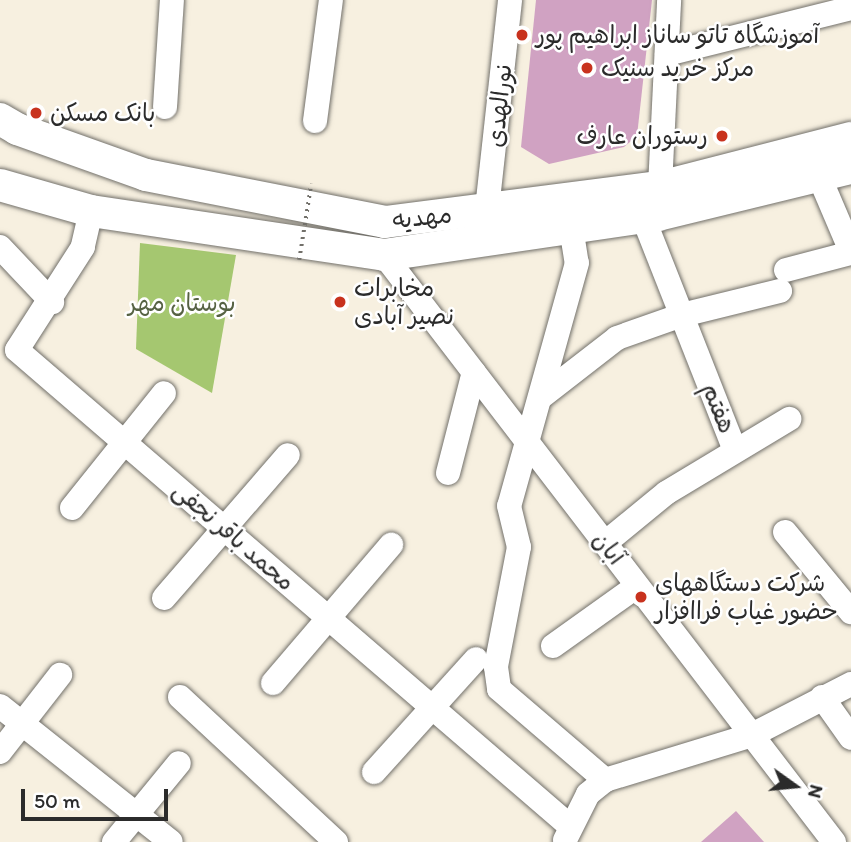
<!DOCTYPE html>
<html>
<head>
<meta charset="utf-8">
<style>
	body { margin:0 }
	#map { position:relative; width:851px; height:842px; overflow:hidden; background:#f7f0e0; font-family:Itim,"Playpen Sans Arabic",sans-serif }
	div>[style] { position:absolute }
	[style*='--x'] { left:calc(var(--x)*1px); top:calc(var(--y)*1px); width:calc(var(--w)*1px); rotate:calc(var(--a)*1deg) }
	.green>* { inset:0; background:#a5c770 }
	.building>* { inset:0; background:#d0a2c2 }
	.roads { filter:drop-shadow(0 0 2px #72706a) drop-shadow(0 0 2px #72706a) }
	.minor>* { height:24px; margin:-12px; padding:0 12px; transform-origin:12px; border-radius:12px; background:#fff }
	.major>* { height:32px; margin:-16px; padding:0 16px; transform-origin:16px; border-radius:16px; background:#fff }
	.path-bridge>* { height:3.5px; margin-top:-1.75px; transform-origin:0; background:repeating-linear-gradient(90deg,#72706a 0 2px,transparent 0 7px) }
	.dots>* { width:19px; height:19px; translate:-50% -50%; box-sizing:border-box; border:4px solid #fff; border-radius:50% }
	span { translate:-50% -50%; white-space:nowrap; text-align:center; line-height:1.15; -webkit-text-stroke:5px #fff; paint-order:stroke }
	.poi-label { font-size:24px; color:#2b2b2b }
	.left { translate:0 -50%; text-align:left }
	.right { translate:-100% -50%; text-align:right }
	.street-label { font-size:24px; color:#2b2b2b }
	.park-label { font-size:24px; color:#566243 }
	.north { position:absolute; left:760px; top:751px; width:70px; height:70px; -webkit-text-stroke:5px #fff; paint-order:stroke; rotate:105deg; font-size:19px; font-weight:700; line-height:28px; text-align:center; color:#2b2b2b }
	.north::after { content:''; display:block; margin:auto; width:24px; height:32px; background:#2b2b2b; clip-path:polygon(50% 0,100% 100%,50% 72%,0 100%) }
	.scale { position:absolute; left:21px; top:789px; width:147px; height:32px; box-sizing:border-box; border:4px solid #2b2b2b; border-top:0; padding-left:9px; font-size:21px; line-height:24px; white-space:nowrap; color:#2b2b2b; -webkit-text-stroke:5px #fff; paint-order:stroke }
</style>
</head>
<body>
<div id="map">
	<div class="green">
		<i style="clip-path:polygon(140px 243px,236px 255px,212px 393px,136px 349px)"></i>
	</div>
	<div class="building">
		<i style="clip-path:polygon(536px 0,652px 0,637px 136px,624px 147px,549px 164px,521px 147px)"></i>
		<i style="clip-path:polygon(736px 811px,764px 842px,701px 842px)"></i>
	</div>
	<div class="roads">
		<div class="minor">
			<i style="--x:667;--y:54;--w:190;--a:-14"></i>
			<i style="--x:165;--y:107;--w:107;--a:-86.3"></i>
			<i style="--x:315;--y:121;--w:122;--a:-82.5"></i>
			<i style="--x:819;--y:176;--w:82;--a:66.9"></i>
			<i style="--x:660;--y:187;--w:187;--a:-87.2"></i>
			<i style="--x:487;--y:209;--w:210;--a:-83.7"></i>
			<i style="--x:91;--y:211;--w:37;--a:103"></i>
			<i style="--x:83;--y:247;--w:122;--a:122.7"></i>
			<i style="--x:17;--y:350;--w:731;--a:40.73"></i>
			<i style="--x:643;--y:217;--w:251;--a:68.5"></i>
			<i style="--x:571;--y:227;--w:36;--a:81"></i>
			<i style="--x:577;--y:263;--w:252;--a:105.6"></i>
			<i style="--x:509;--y:506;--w:42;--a:76.3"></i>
			<i style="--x:519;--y:547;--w:122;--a:100.9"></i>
			<i style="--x:496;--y:667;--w:22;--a:82"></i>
			<i style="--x:499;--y:689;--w:140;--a:40.6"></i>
			<i style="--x:0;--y:247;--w:76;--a:46.6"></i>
			<i style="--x:384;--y:255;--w:740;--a:52.53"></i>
			<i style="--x:786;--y:270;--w:67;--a:-14.7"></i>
			<i style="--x:541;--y:397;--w:96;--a:-37.8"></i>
			<i style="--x:617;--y:338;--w:69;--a:-19.5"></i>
			<i style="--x:682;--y:315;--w:101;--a:-13.8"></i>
			<i style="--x:448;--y:473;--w:104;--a:-75.6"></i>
			<i style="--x:72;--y:508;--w:147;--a:-51.3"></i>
			<i style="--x:785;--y:532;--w:104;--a:50.5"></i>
			<i style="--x:605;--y:543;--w:79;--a:-39.3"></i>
			<i style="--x:666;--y:493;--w:144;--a:-31"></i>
			<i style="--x:164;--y:598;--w:189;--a:-49.1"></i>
			<i style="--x:553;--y:646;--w:103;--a:-35.5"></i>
			<i style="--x:273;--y:683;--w:182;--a:-49.5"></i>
			<i style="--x:180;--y:697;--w:213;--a:42.9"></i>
			<i style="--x:822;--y:697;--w:50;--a:54.7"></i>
			<i style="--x:0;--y:706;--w:218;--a:38.5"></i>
			<i style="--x:0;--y:752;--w:98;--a:-52.1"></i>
			<i style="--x:374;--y:772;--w:152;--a:-47.9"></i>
			<i style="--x:565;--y:840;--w:51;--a:-63.4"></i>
			<i style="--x:588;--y:794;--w:22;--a:-39"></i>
			<i style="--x:605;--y:780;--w:154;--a:-17"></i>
			<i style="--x:752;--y:735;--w:111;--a:-27.3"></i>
			<i style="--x:114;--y:842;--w:102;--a:-50.6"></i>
		</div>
		<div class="major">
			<i style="--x:0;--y:119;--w:20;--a:30"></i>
			<i style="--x:17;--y:129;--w:137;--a:19.6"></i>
			<i style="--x:146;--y:175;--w:244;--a:11.1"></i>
			<i style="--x:385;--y:222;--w:277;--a:-7.3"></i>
			<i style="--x:660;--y:187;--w:197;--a:-14.4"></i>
			<i style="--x:0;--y:185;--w:95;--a:15.9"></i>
			<i style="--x:91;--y:211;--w:296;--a:8.5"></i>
			<i style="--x:384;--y:255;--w:277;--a:-8.3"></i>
			<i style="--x:658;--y:215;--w:199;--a:-13.7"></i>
		</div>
	</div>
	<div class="path-bridge">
		<i style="--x:299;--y:260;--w:77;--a:-81"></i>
	</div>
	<div class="dots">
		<i style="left:522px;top:35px;background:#c8321e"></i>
		<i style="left:587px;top:68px;background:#c8321e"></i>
		<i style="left:36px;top:113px;background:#c8321e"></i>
		<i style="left:722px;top:136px;background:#c8321e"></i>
		<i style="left:340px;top:302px;background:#c8321e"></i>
		<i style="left:641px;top:597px;background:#c8321e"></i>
	</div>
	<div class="poi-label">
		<span class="left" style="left:536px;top:35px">آموزشگاه تاتو ساناز ابراهيم پور</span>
		<span class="left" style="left:601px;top:68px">مرکز خرید سنیک</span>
		<span class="left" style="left:50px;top:113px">بانک مسکن</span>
		<span class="right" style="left:708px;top:136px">رستوران عارف</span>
		<span class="left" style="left:354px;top:302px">مخابرات<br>نصیر آبادی</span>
		<span class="left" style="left:655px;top:597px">شرکت دستگاههای<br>حضور غیاب فراافزار</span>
	</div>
	<div class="street-label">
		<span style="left:499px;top:105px;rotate:-84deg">نورالهدی</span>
		<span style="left:422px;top:217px;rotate:-6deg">مهدیه</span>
		<span style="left:719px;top:408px;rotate:68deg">هفتم</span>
		<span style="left:234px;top:536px;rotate:41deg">محمد باقر نجفی</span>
		<span style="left:609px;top:548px;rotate:52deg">آبان</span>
	</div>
	<div class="park-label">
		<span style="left:182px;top:303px">بوستان مهر</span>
	</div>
	<div class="north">N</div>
	<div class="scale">50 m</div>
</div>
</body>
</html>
